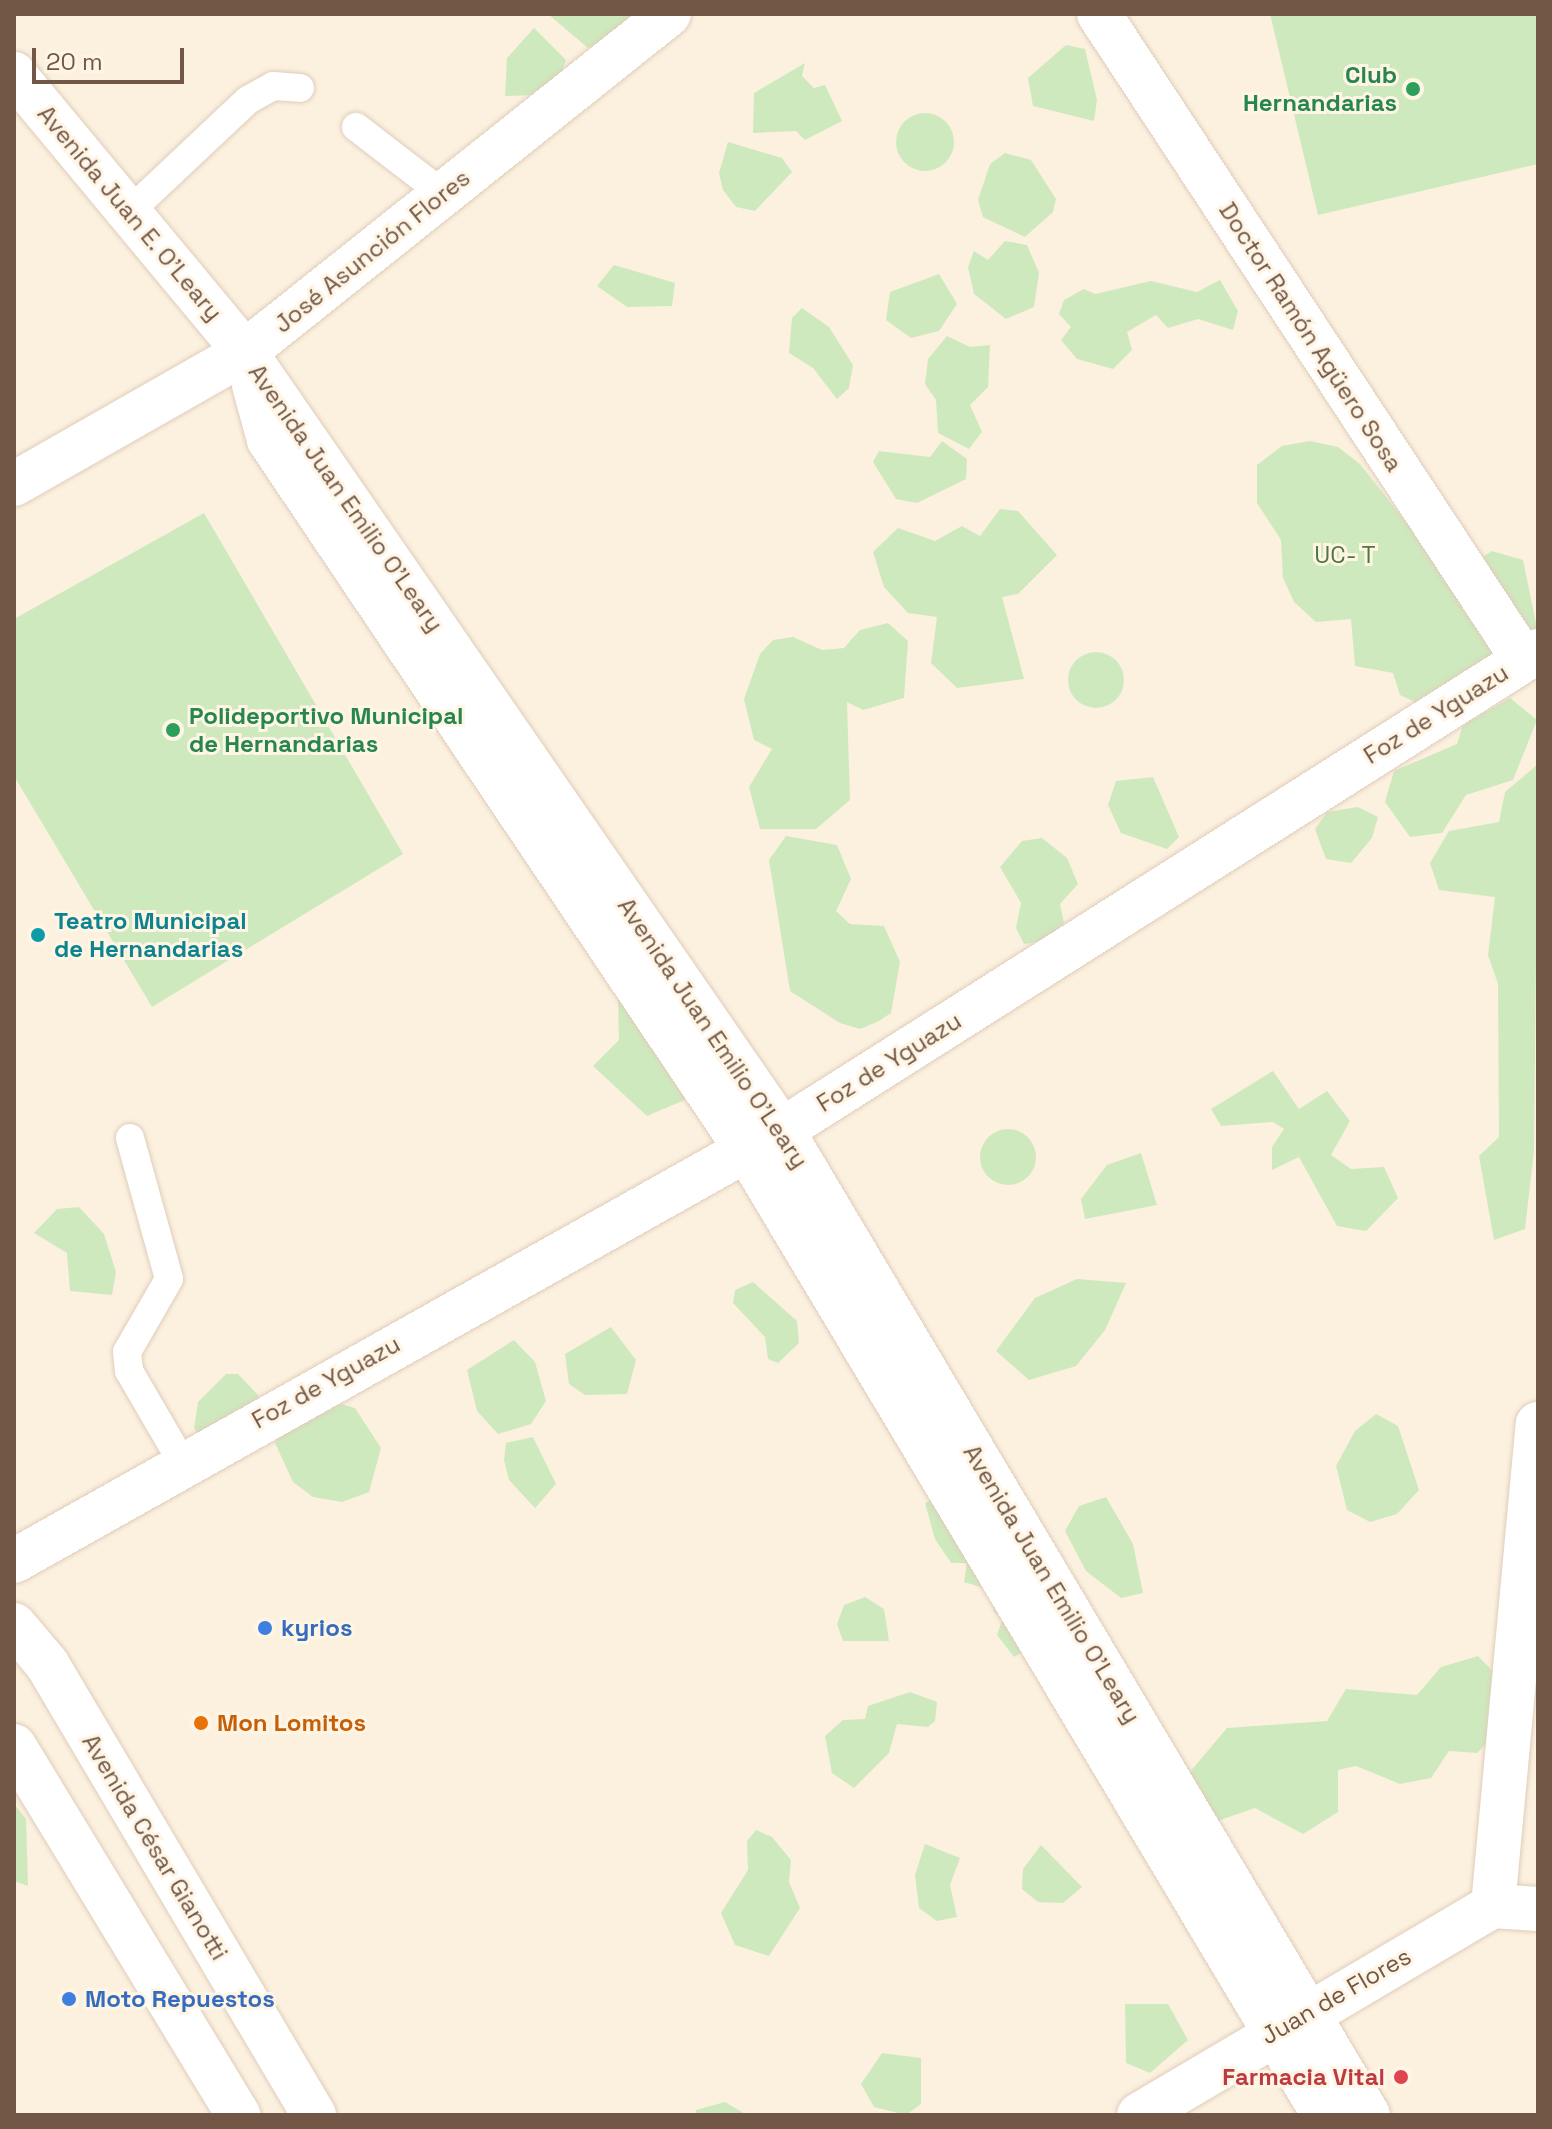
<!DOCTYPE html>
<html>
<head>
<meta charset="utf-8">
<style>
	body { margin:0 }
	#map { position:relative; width:1552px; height:2129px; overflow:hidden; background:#fcf1df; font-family:"Space Grotesk",sans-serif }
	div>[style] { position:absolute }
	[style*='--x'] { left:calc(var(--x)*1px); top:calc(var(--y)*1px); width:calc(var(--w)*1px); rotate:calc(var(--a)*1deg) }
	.green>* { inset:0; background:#cfe9be }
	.round { border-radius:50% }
	.roads { filter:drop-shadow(0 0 2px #e0cdbb) drop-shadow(0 0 2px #e0cdbb) }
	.service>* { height:28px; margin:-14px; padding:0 14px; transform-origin:14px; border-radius:14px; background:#fff }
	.minor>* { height:44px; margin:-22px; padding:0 22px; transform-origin:22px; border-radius:22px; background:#fff }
	.tertiary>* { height:44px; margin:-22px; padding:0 22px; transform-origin:22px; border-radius:22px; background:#fff }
	.dots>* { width:22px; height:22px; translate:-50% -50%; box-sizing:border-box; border:4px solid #fff5e5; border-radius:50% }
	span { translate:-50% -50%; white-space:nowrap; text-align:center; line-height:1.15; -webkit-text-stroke:6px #fff5e5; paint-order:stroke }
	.leisure-label { font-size:24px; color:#27864d; font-weight:700 }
	.right { translate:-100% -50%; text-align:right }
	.left { translate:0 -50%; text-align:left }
	.street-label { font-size:24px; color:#725747 }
	.park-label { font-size:24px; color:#4f783f }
	.culture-label { font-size:24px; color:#0d838f; font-weight:700 }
	.shop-label { font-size:24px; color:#366cbe; font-weight:700 }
	.food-label { font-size:24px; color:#c56008; font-weight:700 }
	.health-label { font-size:24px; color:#be3a42; font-weight:700 }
	.frame { position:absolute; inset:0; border:16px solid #725747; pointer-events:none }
	.scale { position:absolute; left:32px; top:48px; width:152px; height:36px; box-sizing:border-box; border:4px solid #725747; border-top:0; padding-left:10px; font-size:24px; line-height:28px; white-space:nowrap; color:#725747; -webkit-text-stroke:6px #fff5e5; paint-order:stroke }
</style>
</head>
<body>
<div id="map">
	<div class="green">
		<i style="clip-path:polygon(548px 14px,629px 14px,631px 23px,588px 48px)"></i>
		<i style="clip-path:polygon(1270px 14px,1538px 14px,1538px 164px,1318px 215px)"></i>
		<i style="clip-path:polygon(534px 28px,566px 60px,562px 72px,536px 95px,505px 96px,507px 58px)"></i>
		<i style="clip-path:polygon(1066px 45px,1085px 49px,1097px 100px,1094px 121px,1033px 106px,1028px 78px)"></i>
		<i style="clip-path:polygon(805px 63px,802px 76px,814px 88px,825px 85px,842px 121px,805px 140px,796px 131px,753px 133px,754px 93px)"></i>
		<i class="round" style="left:896px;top:113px;width:58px;height:58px"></i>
		<i style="clip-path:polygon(728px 142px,782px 158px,792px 172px,755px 211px,736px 207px,723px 190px,719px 173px)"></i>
		<i style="clip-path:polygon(1005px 153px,1031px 160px,1056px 199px,1053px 212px,1025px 237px,983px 217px,978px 200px,990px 164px)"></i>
		<i style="clip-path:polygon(1005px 241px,1027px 245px,1039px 273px,1034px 307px,1006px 319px,974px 294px,968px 267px,974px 251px,988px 260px)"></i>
		<i style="clip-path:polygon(614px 265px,675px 283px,672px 306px,627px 307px,597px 286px)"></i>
		<i style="clip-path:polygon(939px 274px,957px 304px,939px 331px,911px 338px,886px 320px,890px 292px)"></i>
		<i style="clip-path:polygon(1220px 280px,1238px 311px,1233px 330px,1198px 319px,1168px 328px,1156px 315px,1127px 332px,1132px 350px,1113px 369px,1077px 359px,1061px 340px,1071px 327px,1059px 314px,1064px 300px,1084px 289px,1095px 294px,1151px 281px,1197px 292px)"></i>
		<i style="clip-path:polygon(802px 308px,829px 327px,853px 365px,849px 388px,837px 399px,813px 368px,789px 353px,792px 318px)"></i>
		<i style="clip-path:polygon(947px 336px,970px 347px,990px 345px,988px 387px,970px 405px,982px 432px,969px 449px,938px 433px,936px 400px,925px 384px,928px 359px)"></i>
		<i style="clip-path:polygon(942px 441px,967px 459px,966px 479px,917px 503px,896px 499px,873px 462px,879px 451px,930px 457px)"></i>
		<i style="clip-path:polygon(1310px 441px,1338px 447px,1360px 464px,1450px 578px,1492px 551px,1523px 560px,1538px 633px,1504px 657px,1484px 658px,1473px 678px,1417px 703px,1400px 695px,1393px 673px,1355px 666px,1351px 619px,1316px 622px,1294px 602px,1283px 578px,1281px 540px,1257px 503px,1257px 465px,1282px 446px)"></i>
		<i style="clip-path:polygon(1000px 509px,1018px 511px,1057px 555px,1018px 594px,1002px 597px,1024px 679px,957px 688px,931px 663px,937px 617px,908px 613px,884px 587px,873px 552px,898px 528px,935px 541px,962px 526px,980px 536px)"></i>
		<i style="clip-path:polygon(204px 513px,403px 854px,152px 1007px,14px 776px,14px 619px)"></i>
		<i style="clip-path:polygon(888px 623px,908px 641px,904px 698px,863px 710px,847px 702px,850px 800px,816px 829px,760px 829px,749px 787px,772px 749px,754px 740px,744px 699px,760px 654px,773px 640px,793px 637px,822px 650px,844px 648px,860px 630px)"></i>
		<i class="round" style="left:1068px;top:652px;width:56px;height:56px"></i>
		<i style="clip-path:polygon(1510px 698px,1537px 720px,1513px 780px,1466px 795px,1442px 833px,1410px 837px,1385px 802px,1394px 771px,1457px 744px,1463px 725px)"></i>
		<i style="clip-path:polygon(1538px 764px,1534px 1151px,1525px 1229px,1494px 1240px,1479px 1156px,1499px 1137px,1498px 984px,1488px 955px,1495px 897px,1439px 890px,1430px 863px,1449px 831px,1499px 822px,1505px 792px)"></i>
		<i style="clip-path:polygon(1153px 777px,1179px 837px,1167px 849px,1121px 833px,1108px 805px,1116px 781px)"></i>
		<i style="clip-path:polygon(1358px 807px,1378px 817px,1372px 838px,1351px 863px,1326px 859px,1315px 829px,1327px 812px)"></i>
		<i style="clip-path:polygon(786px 836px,837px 845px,851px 879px,836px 911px,850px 924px,884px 926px,900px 962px,891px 1013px,879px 1021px,860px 1029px,840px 1023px,790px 991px,769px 860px)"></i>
		<i style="clip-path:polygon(1042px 838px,1067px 858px,1078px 884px,1060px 904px,1064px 923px,1049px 940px,1024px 944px,1016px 928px,1021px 903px,1000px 867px,1022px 841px)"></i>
		<i style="clip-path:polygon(698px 974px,708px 1090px,647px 1116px,593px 1066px,619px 1040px,618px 1000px)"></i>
		<i style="clip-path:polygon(1273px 1071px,1299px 1109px,1327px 1091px,1350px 1121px,1331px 1155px,1351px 1169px,1384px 1167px,1398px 1198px,1366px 1231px,1337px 1226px,1299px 1157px,1272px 1170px,1272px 1147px,1284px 1129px,1273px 1122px,1221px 1126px,1211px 1109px)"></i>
		<i class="round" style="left:980px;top:1129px;width:56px;height:56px"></i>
		<i style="clip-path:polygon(1141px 1153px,1157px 1205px,1085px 1219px,1081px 1199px,1107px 1165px)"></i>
		<i style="clip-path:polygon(79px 1207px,104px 1234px,116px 1272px,112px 1295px,70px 1291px,67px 1253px,34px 1233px,57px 1209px)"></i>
		<i style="clip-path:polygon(1077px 1279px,1126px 1283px,1105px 1330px,1076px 1366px,1029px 1380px,996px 1351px,1035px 1298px)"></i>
		<i style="clip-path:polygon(753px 1282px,797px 1321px,799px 1343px,778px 1363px,768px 1359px,765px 1337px,733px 1303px,735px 1290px)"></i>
		<i style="clip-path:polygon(611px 1327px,636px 1360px,627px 1394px,585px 1395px,569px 1384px,565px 1354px)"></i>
		<i style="clip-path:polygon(514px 1340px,535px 1362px,546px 1401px,531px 1424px,498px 1434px,477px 1411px,467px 1370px)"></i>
		<i style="clip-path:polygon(226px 1374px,238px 1374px,258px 1395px,275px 1436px,235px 1463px,213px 1456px,194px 1428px,198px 1402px)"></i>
		<i style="clip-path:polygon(328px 1400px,355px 1408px,381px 1448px,369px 1492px,342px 1502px,313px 1497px,293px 1482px,275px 1443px,289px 1419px)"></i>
		<i style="clip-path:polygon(1376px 1414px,1398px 1426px,1419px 1490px,1397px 1514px,1370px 1522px,1347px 1510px,1336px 1466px,1355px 1431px)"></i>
		<i style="clip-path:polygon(533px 1437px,556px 1484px,535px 1508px,509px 1480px,504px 1460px,506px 1443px)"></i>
		<i style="clip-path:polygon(960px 1489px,1039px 1642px,1014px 1657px,997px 1635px,1003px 1618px,994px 1612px,990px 1590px,964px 1582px,967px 1563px,951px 1563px,935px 1539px,925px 1503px)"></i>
		<i style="clip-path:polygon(1106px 1497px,1133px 1544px,1143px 1593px,1121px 1598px,1086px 1571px,1065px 1531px,1079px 1506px)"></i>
		<i style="clip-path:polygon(865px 1597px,884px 1609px,889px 1641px,843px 1641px,837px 1624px,844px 1605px)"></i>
		<i style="clip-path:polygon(1478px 1656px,1509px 1688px,1507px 1723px,1477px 1753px,1449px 1751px,1431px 1778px,1400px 1784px,1356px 1766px,1338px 1770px,1338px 1812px,1303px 1834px,1255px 1808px,1197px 1828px,1179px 1785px,1227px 1728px,1327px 1721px,1346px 1689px,1417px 1695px,1441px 1667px)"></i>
		<i style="clip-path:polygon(910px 1692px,937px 1702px,935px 1721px,928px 1727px,897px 1724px,889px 1753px,854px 1788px,832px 1773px,825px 1736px,843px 1720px,865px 1719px,868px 1706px)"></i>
		<i style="clip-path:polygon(14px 1804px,26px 1819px,28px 1886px,14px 1881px)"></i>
		<i style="clip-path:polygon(756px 1830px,772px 1837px,791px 1860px,789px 1882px,800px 1908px,769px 1956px,735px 1945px,721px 1913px,748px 1870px,747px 1841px)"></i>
		<i style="clip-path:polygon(925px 1844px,960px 1858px,950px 1885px,957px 1917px,937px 1921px,919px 1908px,915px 1875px)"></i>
		<i style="clip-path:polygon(1041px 1845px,1082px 1887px,1063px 1903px,1038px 1902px,1022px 1889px,1023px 1869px)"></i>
		<i style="clip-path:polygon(1125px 2004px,1168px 2004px,1188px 2040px,1150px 2073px,1126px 2063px)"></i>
		<i style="clip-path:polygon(882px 2053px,921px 2058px,921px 2104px,906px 2115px,874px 2107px,861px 2084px)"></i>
		<i style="clip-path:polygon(725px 2102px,747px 2115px,696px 2115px,696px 2110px)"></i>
	</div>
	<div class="roads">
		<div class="service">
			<i style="--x:356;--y:127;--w:110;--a:37.6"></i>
			<i style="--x:129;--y:212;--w:163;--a:-43.3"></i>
			<i style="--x:248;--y:100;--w:29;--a:-29"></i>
			<i style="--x:273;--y:86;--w:27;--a:4"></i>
			<i style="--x:130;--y:1138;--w:146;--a:74.5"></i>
			<i style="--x:169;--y:1279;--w:84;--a:119.9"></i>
			<i style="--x:127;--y:1352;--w:19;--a:84"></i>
			<i style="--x:129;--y:1371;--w:105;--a:59.8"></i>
		</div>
		<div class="minor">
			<i style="--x:1099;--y:14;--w:772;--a:56.68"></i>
			<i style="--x:14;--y:74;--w:361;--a:50.3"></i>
			<i style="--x:245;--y:352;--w:945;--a:55.39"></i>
			<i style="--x:782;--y:1130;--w:1146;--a:59.25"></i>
			<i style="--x:254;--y:385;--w:57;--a:74.7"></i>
			<i style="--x:269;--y:440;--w:855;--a:56.07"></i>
			<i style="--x:746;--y:1149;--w:1126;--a:59.11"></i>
			<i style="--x:14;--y:484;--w:266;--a:-29.7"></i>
			<i style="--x:245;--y:352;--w:542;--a:-38.56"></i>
			<i style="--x:14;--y:1561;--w:881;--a:-29.3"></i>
			<i style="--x:782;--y:1130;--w:895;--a:-32.36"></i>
			<i style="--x:1493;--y:1906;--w:484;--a:-84.7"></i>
			<i style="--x:1493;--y:1906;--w:45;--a:3.8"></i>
			<i style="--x:1139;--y:2115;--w:411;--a:-30.6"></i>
		</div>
		<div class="tertiary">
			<i style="--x:14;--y:1625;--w:51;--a:49.8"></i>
			<i style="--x:47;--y:1664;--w:524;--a:59.37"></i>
			<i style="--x:14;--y:1746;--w:432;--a:58.7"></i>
		</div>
	</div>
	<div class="dots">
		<i style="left:1413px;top:89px;background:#2e9e5b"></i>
		<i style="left:173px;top:730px;background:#2e9e5b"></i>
		<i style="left:38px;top:935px;background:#0f9aa8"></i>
		<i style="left:265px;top:1628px;background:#3f7fe0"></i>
		<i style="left:201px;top:1723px;background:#e8710a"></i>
		<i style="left:69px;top:1999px;background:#3f7fe0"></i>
		<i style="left:1401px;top:2077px;background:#e0444e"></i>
	</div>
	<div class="leisure-label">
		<span class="right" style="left:1397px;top:89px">Club<br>Hernandarias</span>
		<span class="left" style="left:189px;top:730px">Polideportivo Municipal<br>de Hernandarias</span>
	</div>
	<div class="street-label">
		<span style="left:130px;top:213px;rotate:50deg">Avenida Juan E. O'Leary</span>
		<span style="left:372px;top:251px;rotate:-39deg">José Asunción Flores</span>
		<span style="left:1311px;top:337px;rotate:57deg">Doctor Ramón Agüero Sosa</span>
		<span style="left:346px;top:498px;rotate:55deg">Avenida Juan Emilio O'Leary</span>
		<span style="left:1436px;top:714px;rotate:-32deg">Foz de Yguazu</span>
		<span style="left:713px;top:1033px;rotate:56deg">Avenida Juan Emilio O'Leary</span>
		<span style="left:889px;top:1062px;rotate:-32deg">Foz de Yguazu</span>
		<span style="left:326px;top:1382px;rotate:-29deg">Foz de Yguazu</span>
		<span style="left:1052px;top:1584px;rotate:59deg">Avenida Juan Emilio O'Leary</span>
		<span style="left:155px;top:1847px;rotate:59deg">Avenida César Gianotti</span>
		<span style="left:1336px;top:1996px;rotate:-30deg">Juan de Flores</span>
	</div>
	<div class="park-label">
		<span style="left:1345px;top:555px">UC- T</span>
	</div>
	<div class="culture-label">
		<span class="left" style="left:54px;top:935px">Teatro Municipal<br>de Hernandarias</span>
	</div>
	<div class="shop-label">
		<span class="left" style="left:281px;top:1628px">kyrios</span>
		<span class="left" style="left:85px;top:1999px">Moto Repuestos</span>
	</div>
	<div class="food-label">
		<span class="left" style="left:217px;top:1723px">Mon Lomitos</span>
	</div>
	<div class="health-label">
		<span class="right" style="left:1385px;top:2077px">Farmacia Vital</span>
	</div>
	<div class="frame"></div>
	<div class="scale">20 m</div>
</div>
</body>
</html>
